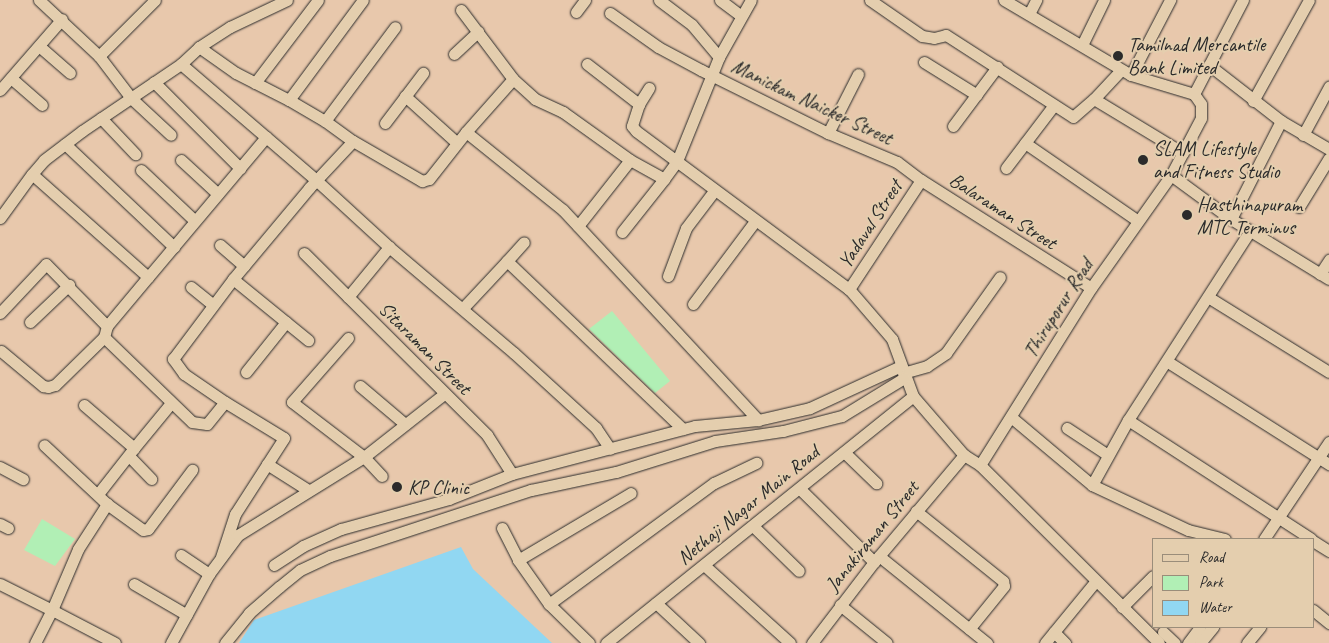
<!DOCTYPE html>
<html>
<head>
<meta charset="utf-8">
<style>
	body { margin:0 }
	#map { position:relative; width:1329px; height:643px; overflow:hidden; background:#e8c8ac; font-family:Caveat,sans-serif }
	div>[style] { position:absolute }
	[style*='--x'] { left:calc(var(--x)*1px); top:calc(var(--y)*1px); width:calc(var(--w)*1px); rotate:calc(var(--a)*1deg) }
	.green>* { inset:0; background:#b1efb5 }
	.water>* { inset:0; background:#91d7f2 }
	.roads { filter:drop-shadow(0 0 1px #2b2b2b) drop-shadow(0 0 1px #2b2b2b) }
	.minor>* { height:11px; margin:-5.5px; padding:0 5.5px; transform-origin:5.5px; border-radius:5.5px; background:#e4ceae }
	.dots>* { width:14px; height:14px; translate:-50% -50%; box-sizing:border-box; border:2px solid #e4ceae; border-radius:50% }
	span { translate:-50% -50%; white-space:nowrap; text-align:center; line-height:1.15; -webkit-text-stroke:4px #e4ceae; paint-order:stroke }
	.poi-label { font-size:20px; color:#2b2b2b }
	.left { translate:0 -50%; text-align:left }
	.street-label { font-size:20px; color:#2b2b2b }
	.legend { position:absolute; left:1152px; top:538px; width:162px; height:90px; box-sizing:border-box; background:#e4ceae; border:1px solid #9a8d7a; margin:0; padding:6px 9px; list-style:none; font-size:15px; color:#2b2b2b }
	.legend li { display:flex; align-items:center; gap:10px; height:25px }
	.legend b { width:25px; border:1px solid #9a8d7a }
</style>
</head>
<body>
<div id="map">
	<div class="green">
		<i style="clip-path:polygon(612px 311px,670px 381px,655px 393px,589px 329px)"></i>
		<i style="clip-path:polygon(42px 519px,75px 539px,55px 566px,24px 550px)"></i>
	</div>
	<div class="water">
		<i style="clip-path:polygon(461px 547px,473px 569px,552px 643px,239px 643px,254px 620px)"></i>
	</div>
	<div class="roads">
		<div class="minor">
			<i style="--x:39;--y:0;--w:82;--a:43"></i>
			<i style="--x:99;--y:56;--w:79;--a:-45"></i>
			<i style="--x:659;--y:0;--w:41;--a:37.1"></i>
			<i style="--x:692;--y:25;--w:42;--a:49.8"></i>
			<i style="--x:720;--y:0;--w:26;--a:37"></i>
			<i style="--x:870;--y:0;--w:63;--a:34.7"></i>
			<i style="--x:922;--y:36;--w:12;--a:9"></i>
			<i style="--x:934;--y:38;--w:12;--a:-14"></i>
			<i style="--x:946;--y:35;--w:151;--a:32.8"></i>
			<i style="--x:1073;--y:117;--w:28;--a:-41"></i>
			<i style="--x:1004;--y:0;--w:147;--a:30.6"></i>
			<i style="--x:1131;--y:75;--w:66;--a:16.8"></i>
			<i style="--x:461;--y:10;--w:86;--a:53"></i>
			<i style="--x:513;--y:79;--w:71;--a:131.6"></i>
			<i style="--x:466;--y:132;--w:124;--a:38.8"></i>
			<i style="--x:563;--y:210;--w:287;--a:47.1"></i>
			<i style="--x:576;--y:12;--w:15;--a:-53"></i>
			<i style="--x:610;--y:13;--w:59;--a:35.3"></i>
			<i style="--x:658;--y:47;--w:49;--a:28.1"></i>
			<i style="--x:701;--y:70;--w:142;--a:26.4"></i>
			<i style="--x:828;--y:133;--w:75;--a:22.8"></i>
			<i style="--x:897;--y:162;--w:30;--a:37"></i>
			<i style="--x:921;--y:180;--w:131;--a:123.4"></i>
			<i style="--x:1029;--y:14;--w:16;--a:-63"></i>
			<i style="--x:1082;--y:45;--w:50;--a:-63.9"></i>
			<i style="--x:39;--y:46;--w:41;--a:41.1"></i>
			<i style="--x:199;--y:47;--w:45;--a:35.1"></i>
			<i style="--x:236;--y:73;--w:59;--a:27"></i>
			<i style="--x:289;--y:100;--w:124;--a:-53.5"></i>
			<i style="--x:454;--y:54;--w:33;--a:-43"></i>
			<i style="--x:99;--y:56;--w:53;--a:52.7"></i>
			<i style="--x:131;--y:98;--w:54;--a:42.8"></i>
			<i style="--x:924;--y:62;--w:62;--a:31.9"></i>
			<i style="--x:181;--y:64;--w:25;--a:-43"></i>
			<i style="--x:199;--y:47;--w:37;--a:-33"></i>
			<i style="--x:230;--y:27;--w:63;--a:-25.3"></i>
			<i style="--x:587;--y:64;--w:66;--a:37.6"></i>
			<i style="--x:639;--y:104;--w:23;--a:108"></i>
			<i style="--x:632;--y:126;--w:6;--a:51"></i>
			<i style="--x:636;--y:131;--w:265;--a:36.6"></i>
			<i style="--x:849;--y:289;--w:66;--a:49.3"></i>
			<i style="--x:892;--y:339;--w:61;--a:69.8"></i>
			<i style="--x:913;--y:396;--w:78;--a:49.2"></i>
			<i style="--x:964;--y:455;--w:19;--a:32"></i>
			<i style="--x:980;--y:465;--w:252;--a:44.8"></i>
			<i style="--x:1209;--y:65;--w:91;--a:37.9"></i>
			<i style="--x:1281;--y:121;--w:56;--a:30.3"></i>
			<i style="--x:1121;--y:70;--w:40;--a:133"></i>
			<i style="--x:1094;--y:99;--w:104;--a:31.2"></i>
			<i style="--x:1131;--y:75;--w:85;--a:-62.5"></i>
			<i style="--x:11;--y:78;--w:41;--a:41.1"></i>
			<i style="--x:513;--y:79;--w:30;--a:42"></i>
			<i style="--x:535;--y:99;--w:31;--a:25"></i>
			<i style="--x:563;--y:112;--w:82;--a:35.6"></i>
			<i style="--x:154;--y:82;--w:122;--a:45"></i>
			<i style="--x:255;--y:83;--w:104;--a:-52.8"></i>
			<i style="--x:0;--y:90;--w:94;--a:-48.9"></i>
			<i style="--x:1194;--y:94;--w:106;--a:-62.5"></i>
			<i style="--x:405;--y:96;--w:70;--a:42.1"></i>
			<i style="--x:289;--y:100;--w:42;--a:30.3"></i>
			<i style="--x:325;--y:121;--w:117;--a:-53.3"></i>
			<i style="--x:1253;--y:101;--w:115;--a:-61"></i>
			<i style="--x:639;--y:104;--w:19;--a:-58"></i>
			<i style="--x:101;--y:118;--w:50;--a:46.6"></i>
			<i style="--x:325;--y:121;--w:34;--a:36"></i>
			<i style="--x:353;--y:141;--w:80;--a:30.1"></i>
			<i style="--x:422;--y:181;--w:7;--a:-16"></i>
			<i style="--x:429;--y:179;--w:60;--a:-51.8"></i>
			<i style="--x:385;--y:123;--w:63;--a:-52.8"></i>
			<i style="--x:953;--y:126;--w:74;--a:-53.3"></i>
			<i style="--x:828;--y:133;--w:66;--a:-63"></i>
			<i style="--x:1303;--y:135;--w:55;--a:-61.6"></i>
			<i style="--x:266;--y:137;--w:183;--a:130.1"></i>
			<i style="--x:148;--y:277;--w:155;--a:-138.4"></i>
			<i style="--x:32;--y:174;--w:18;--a:-49"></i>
			<i style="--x:44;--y:160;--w:48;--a:-37.3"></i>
			<i style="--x:82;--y:131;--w:120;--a:-34.1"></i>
			<i style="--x:181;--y:64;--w:112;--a:40.7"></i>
			<i style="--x:266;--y:137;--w:66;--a:40.7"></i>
			<i style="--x:316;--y:180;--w:99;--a:42.5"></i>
			<i style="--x:389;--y:247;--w:164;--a:40.3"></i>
			<i style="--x:514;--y:353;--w:111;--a:42.4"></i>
			<i style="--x:596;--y:428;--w:25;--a:56"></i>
			<i style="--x:1025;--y:143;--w:137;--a:34.6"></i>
			<i style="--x:65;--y:144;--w:150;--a:43.4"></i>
			<i style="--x:181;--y:160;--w:50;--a:42.6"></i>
			<i style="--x:1006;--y:168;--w:79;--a:-52.7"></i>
			<i style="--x:141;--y:170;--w:74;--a:43.4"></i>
			<i style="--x:1171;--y:175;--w:74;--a:36.3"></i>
			<i style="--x:1231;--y:219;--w:115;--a:31.5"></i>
			<i style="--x:921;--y:180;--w:201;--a:32.4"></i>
			<i style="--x:1299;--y:207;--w:57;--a:-58.5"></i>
			<i style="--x:0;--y:218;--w:54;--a:-54"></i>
			<i style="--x:1231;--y:219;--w:110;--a:-63"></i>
			<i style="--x:578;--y:226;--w:84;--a:-51.8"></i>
			<i style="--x:630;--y:160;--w:39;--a:29"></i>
			<i style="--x:664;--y:179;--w:22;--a:-54"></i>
			<i style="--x:677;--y:161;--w:112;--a:-68"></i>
			<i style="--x:719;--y:57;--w:65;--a:-60.7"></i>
			<i style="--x:622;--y:232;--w:68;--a:-51.6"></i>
			<i style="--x:220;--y:245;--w:32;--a:41"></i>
			<i style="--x:304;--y:253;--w:258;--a:44.8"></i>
			<i style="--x:487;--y:435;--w:46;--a:57.3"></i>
			<i style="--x:507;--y:261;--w:25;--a:-48"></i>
			<i style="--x:1320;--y:274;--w:17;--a:-57"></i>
			<i style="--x:668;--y:276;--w:51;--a:-69.4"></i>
			<i style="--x:686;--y:228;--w:46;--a:-52.9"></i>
			<i style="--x:233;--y:279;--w:119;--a:-50.1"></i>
			<i style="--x:309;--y:188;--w:64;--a:-46.9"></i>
			<i style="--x:191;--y:287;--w:28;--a:39"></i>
			<i style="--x:348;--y:297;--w:65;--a:-50.6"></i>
			<i style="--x:1208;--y:297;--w:142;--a:31.8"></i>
			<i style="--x:693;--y:304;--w:104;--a:-53.2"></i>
			<i style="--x:463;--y:308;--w:64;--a:-46.9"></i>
			<i style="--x:507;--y:261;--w:243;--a:43.7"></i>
			<i style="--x:0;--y:313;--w:67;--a:-46.8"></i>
			<i style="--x:46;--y:264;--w:87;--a:45.5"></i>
			<i style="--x:107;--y:326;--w:64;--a:-50.1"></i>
			<i style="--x:30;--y:322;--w:54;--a:-43.5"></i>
			<i style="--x:107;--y:326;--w:11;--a:105"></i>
			<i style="--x:104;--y:337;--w:122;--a:44"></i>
			<i style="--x:192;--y:422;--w:15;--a:8"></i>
			<i style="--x:207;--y:424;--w:28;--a:-51"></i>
			<i style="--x:225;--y:402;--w:69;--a:31.4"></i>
			<i style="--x:284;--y:438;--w:90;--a:122.8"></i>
			<i style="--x:235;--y:514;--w:45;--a:108"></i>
			<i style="--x:348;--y:338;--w:85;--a:131.2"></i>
			<i style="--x:292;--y:402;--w:91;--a:37.4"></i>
			<i style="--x:364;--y:457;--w:26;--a:47"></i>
			<i style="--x:1;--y:351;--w:55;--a:39.8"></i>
			<i style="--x:43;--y:386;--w:5;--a:11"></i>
			<i style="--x:48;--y:387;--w:7;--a:-16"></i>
			<i style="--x:55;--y:385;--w:69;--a:-44.4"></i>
			<i style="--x:1168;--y:362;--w:191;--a:32.4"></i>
			<i style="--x:246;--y:372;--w:64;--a:-51.3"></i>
			<i style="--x:903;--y:373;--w:25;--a:-16"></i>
			<i style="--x:927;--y:366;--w:23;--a:-34"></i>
			<i style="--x:946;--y:353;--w:93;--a:-54.6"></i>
			<i style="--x:360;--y:386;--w:59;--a:40.2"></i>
			<i style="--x:225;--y:402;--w:50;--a:-145.7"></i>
			<i style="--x:184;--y:374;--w:19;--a:-126"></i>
			<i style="--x:173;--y:359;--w:100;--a:-53.1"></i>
			<i style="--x:233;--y:279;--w:97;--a:39.1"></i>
			<i style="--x:84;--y:405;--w:66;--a:40.7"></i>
			<i style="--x:134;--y:448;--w:58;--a:-50.6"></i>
			<i style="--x:1011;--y:417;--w:106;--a:40"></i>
			<i style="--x:1092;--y:485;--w:106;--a:25.1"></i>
			<i style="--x:1188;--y:530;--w:38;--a:14"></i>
			<i style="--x:1128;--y:420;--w:218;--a:33"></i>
			<i style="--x:1067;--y:428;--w:49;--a:33.4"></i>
			<i style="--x:844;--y:452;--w:45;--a:44.1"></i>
			<i style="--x:129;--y:456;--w:32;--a:46"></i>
			<i style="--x:267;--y:464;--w:49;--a:32.4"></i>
			<i style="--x:980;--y:465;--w:209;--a:-57.9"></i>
			<i style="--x:1091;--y:288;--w:138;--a:-54.7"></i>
			<i style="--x:1171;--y:175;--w:64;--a:-62.2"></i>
			<i style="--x:1201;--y:118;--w:14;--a:-90"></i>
			<i style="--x:1201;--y:104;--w:12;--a:-125"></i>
			<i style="--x:0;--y:467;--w:26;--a:28"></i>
			<i style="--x:1092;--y:485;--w:74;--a:-61"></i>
			<i style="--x:1128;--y:420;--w:225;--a:-57.2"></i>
			<i style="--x:800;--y:489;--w:104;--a:44.6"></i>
			<i style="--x:98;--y:494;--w:58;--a:-52"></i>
			<i style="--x:107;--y:504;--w:44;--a:35.8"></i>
			<i style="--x:143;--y:530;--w:5;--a:-11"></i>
			<i style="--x:148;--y:529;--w:74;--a:-53.3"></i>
			<i style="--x:916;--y:511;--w:112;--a:38.8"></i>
			<i style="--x:1003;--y:581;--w:5;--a:79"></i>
			<i style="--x:1004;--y:586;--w:55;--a:129.1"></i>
			<i style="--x:0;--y:524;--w:9;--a:27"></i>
			<i style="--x:753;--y:526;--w:64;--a:44.4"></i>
			<i style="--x:502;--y:528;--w:36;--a:63"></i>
			<i style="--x:1264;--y:539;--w:117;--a:-56.2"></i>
			<i style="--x:1313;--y:541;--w:19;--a:32"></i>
			<i style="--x:181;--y:555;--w:34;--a:34"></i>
			<i style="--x:879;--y:556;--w:139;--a:38.9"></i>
			<i style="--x:274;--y:565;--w:35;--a:-33"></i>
			<i style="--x:303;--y:546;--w:42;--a:-24.1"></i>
			<i style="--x:341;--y:529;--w:112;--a:-15.5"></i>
			<i style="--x:449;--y:499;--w:68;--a:-21.6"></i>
			<i style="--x:512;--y:474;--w:189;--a:-14.7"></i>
			<i style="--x:695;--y:426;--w:63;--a:-5.4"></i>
			<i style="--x:758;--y:420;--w:53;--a:-13"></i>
			<i style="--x:810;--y:408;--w:100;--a:-24.8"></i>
			<i style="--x:704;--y:565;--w:116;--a:42.2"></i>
			<i style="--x:0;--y:584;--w:58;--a:26.6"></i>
			<i style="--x:52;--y:610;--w:66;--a:-66.9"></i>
			<i style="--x:78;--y:549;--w:54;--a:-57.2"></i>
			<i style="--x:107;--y:504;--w:86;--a:-136.9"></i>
			<i style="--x:134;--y:584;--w:61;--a:30.3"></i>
			<i style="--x:656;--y:603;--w:59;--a:42.9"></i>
			<i style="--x:549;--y:604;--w:54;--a:-125.2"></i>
			<i style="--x:518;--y:560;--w:131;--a:-30.7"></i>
			<i style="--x:840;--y:605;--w:60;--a:39"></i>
			<i style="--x:1122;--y:607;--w:44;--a:-45"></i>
			<i style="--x:1313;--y:610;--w:21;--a:39"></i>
			<i style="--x:1054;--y:632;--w:16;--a:45"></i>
			<i style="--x:1163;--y:632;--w:16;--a:43"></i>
			<i style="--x:35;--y:643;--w:37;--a:-63"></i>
			<i style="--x:52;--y:610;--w:71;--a:27.6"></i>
			<i style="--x:171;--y:643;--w:79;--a:-61.2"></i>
			<i style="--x:209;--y:574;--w:49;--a:-53.4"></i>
			<i style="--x:238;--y:535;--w:148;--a:-31.8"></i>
			<i style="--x:364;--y:457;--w:102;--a:-38.2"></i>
			<i style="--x:225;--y:643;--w:38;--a:-51"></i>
			<i style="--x:249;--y:613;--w:40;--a:-41"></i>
			<i style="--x:279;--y:587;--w:27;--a:-39"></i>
			<i style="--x:300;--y:570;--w:33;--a:-25"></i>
			<i style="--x:330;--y:556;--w:212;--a:-18.2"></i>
			<i style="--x:531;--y:490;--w:87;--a:-12"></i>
			<i style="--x:616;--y:472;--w:104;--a:-17.4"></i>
			<i style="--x:715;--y:441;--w:69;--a:-8.4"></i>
			<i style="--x:783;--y:431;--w:61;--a:-14.3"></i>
			<i style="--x:842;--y:416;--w:73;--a:-31.5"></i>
			<i style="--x:589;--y:643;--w:56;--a:-135.7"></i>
			<i style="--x:549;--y:604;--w:205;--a:-36.3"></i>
			<i style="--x:714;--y:483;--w:47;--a:-25.5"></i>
			<i style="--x:606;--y:643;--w:394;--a:-38.8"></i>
			<i style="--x:812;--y:643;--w:102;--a:-52.6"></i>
			<i style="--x:874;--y:562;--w:140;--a:-49.9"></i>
			<i style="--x:1045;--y:643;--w:79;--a:-50.7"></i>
			<i style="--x:1188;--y:643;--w:20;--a:-53"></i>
			<i style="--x:1200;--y:643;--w:21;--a:-51"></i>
			<i style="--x:1247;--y:643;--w:21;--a:-51"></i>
		</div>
	</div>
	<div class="dots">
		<i style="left:1118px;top:56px;background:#2b2b2b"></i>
		<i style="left:1143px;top:160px;background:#2b2b2b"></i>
		<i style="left:1187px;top:215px;background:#2b2b2b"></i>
		<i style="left:397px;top:487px;background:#2b2b2b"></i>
	</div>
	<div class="poi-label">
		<span class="left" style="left:1128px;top:56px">Tamilnad Mercantile<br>Bank Limited</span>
		<span class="left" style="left:1153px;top:160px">SLAM Lifestyle<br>and Fitness Studio</span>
		<span class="left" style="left:1197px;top:216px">Hasthinapuram<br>MTC Terminus</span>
		<span class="left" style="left:408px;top:487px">KP Clinic</span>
	</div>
	<div class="street-label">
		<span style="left:812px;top:102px;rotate:25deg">Manickam Naicker Street</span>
		<span style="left:1003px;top:211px;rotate:33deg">Balaraman Street</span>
		<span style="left:870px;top:224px;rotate:-57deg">Yadaval Street</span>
		<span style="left:1058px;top:308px;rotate:-58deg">Thiruporur Road</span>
		<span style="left:425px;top:348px;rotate:45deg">Sitaraman Street</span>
		<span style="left:748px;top:505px;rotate:-39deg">Nethaji Nagar Main Road</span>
		<span style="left:872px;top:536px;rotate:-51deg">Janakiraman Street</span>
	</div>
	<ul class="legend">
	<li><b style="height:6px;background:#e4ceae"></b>Road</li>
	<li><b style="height:14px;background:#b1efb5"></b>Park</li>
	<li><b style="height:14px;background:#91d7f2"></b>Water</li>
	</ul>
</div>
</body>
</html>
